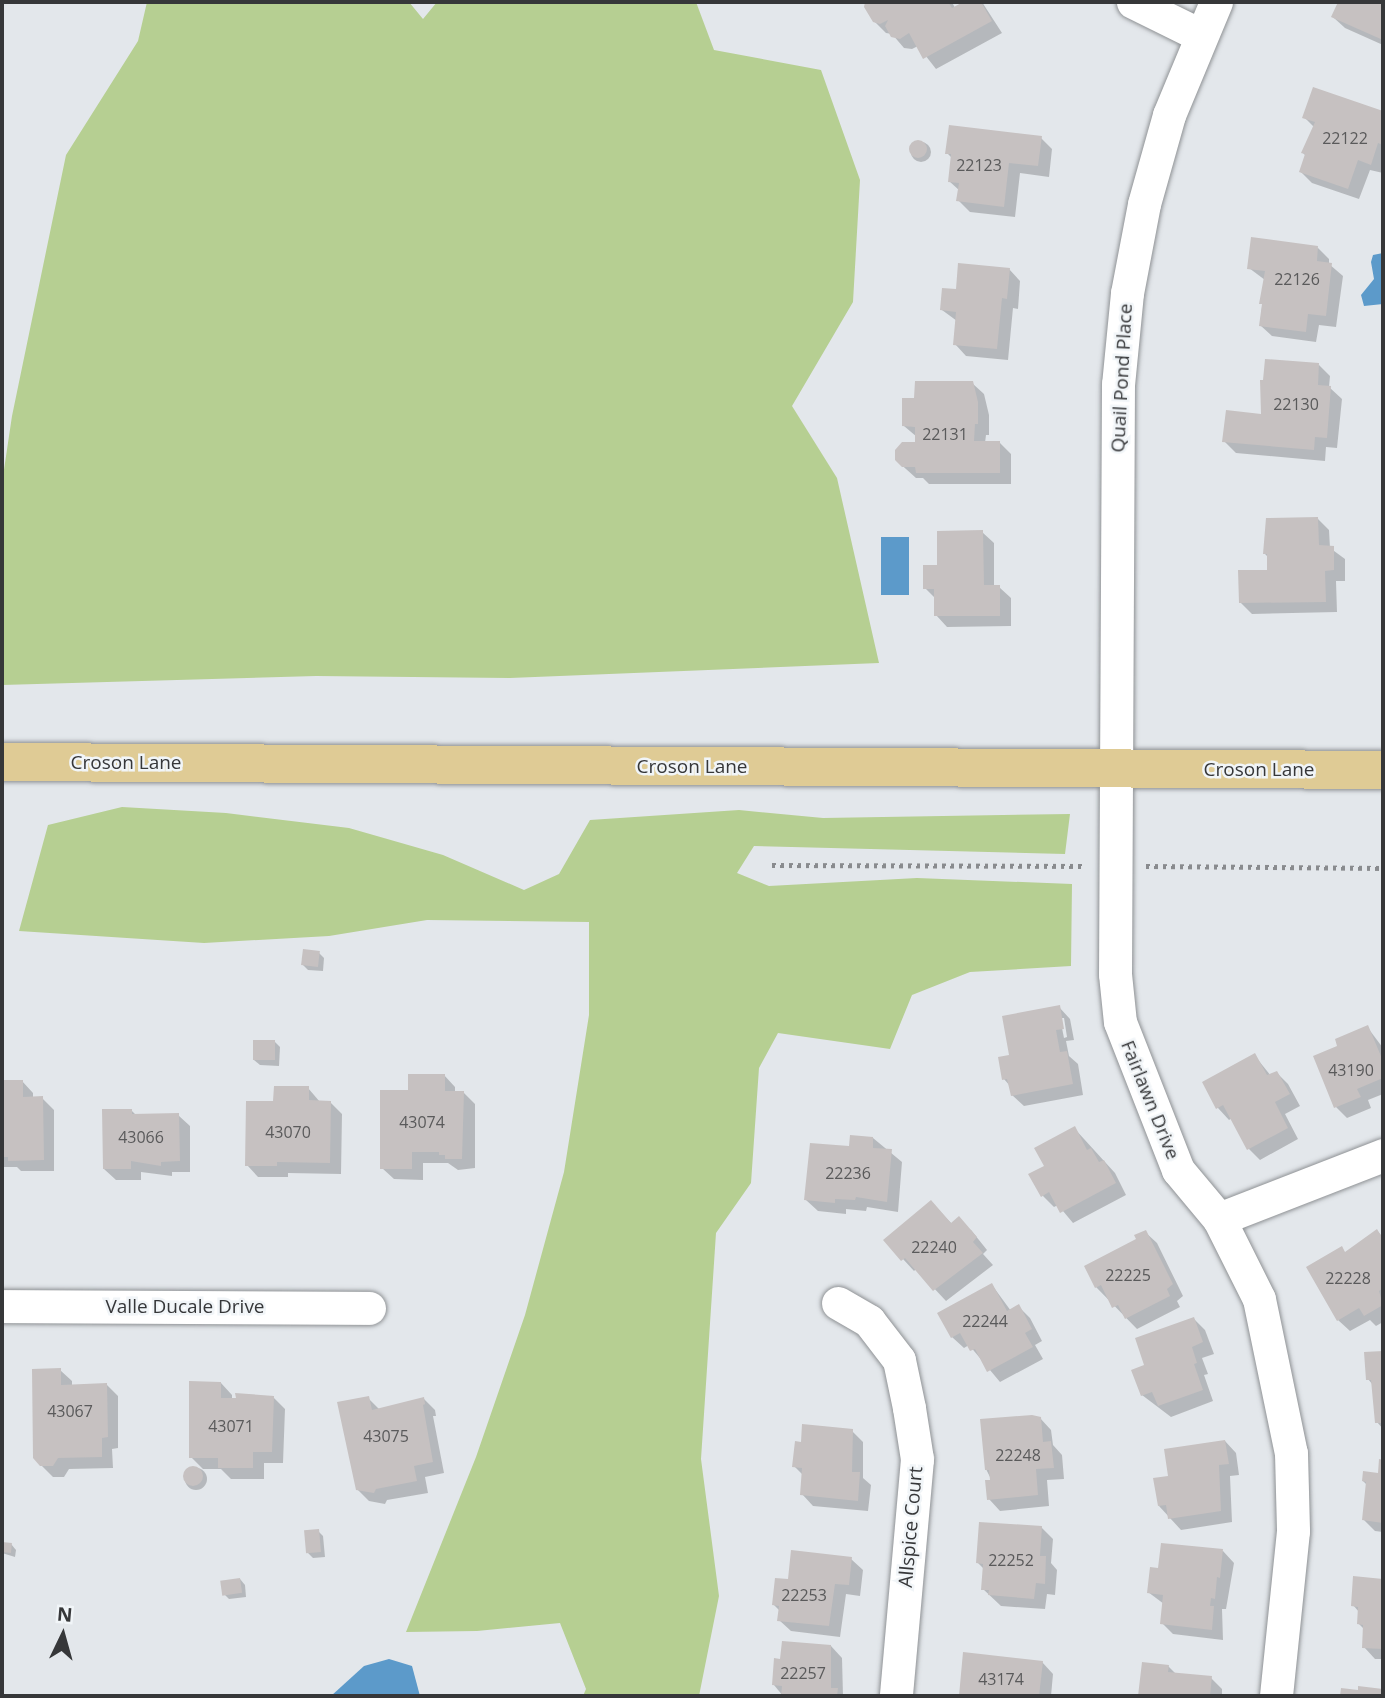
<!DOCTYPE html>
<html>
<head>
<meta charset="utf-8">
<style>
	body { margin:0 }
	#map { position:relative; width:1385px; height:1698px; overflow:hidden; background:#e3e7eb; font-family:"Open Sans",sans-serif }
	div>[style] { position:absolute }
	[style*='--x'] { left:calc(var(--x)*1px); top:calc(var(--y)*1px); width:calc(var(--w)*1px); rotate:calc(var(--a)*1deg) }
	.green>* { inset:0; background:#b6cf92 }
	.water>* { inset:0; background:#5c9aca; transform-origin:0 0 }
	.shadow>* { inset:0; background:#0003 }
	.round { border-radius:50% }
	.building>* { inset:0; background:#c6c1c1; transform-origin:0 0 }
	.path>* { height:4.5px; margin-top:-2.25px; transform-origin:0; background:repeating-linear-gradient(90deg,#898b8e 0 3.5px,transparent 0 8.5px) }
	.roads { filter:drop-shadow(0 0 2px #8f9295) drop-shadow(0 0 2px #8f9295) }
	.minor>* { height:33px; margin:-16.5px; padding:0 16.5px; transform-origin:16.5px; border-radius:16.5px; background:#fff }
	.major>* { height:38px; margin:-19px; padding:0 19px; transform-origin:19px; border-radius:19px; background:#dfcb95 }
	span { translate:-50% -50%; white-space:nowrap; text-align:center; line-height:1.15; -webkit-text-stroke:5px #f1f5f8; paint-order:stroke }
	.number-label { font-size:16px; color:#5a5a5b }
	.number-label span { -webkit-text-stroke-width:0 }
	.street-label { font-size:19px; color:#363739 }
	.frame { position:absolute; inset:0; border:4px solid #363739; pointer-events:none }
	.north { position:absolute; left:28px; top:1600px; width:70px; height:70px; -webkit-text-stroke:5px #f1f5f8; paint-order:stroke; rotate:5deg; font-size:19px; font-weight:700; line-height:28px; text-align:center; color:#363739 }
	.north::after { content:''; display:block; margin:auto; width:24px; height:32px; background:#363739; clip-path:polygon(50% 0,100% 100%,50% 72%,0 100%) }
</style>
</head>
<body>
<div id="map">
	<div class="green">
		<i style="clip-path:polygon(147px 2px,409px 2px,423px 19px,437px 2px,696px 2px,714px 50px,821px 70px,860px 180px,853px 302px,792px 406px,837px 478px,879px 663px,510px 678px,316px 676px,2px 685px,2px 483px,12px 416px,66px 155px,138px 41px)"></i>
		<i style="clip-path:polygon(122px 807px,226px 813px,349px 828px,443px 855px,524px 890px,559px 874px,590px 820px,739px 810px,823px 818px,1070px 814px,1065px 854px,754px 846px,737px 873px,769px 886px,917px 878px,1072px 884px,1071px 966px,970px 972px,912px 995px,890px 1049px,778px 1033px,759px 1068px,751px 1183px,716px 1233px,701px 1459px,719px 1596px,699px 1696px,583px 1696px,586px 1689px,560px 1623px,477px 1631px,406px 1632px,476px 1457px,525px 1315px,564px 1172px,589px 1015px,589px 922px,427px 920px,329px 936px,204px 943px,19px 931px,48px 825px)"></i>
	</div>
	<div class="water">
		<i style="clip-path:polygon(1383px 253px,1383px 304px,1364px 306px,1361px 295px,1374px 279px,1371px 262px,1373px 255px)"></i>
		<i style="left:881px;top:537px;width:28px;height:58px"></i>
		<i style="clip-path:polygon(389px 1659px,412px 1666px,420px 1696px,331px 1696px,364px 1666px)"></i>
	</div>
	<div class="shadow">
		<i style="clip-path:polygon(867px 2px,952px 2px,955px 8px,967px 2px,982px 2px,1002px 33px,936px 69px,918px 46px,912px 49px,904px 48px,892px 34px,886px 33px,874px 21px,866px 6px)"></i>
		<i style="clip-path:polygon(1340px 2px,1383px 2px,1383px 45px,1345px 28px,1333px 17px)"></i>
		<i style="clip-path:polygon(1314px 89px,1383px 113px,1383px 173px,1370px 170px,1359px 199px,1312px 183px,1301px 172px,1306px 156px,1303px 153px,1314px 127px,1304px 117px)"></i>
		<i style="clip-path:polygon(1041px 138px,1052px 149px,1049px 177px,1020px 173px,1015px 217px,970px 212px,958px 200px,960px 191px,949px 181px,952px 158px,947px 153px)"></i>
		<i class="round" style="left:911px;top:142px;width:20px;height:20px"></i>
		<i style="clip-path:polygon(1318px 248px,1329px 259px,1329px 264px,1343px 276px,1336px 327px,1319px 325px,1316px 342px,1272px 336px,1260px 325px,1265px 280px,1249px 268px)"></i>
		<i style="clip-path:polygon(1009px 269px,1020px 281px,1018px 309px,1013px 308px,1008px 360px,966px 356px,955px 344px,957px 321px,942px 310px,957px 291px)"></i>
		<i style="clip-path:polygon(1319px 365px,1330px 376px,1329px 387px,1342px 399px,1337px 448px,1326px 447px,1325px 461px,1236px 453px,1224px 441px,1262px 415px)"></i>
		<i style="clip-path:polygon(972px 383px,984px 394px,989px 415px,989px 435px,986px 435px,985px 443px,1000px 443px,1011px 454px,1011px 484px,929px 484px,923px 478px,916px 478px,896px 460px,916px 444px,917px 437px,904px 426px,916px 400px)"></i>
		<i style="clip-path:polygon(1318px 519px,1329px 530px,1330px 548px,1345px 559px,1345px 581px,1336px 581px,1337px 612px,1252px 614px,1240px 602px,1269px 571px,1268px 557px,1265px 554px)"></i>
		<i style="clip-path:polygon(982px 532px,994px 543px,994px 587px,999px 587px,1011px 598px,1011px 626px,947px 627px,936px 615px,936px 599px,925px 588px,939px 566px)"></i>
		<i style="clip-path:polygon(319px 953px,324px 958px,323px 971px,308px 970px,302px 964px)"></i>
		<i style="clip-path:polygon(evenodd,1059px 1007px,1070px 1019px,1074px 1040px,1066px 1041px,1069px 1056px,1078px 1064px,1083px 1095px,1024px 1106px,1012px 1095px,1010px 1086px,1004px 1079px,1011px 1057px,1059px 1007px,1060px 1018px,1064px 1018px,1067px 1037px,1064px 1038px,1060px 1018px)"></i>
		<i style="clip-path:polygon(1368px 1028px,1383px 1048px,1383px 1094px,1368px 1100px,1371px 1108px,1347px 1118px,1336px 1107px,1339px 1047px)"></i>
		<i style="clip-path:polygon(275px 1042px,280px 1047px,279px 1066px,260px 1065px,254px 1060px)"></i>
		<i style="clip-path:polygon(1255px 1056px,1271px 1076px,1277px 1073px,1288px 1084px,1300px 1106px,1285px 1114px,1298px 1139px,1260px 1160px,1249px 1149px,1232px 1118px,1229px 1120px,1218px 1108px,1204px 1083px)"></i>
		<i style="clip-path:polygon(444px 1075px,455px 1087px,455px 1093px,464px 1093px,475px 1104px,475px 1168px,458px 1170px,448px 1163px,423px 1163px,423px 1180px,394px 1179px,382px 1168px,410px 1092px)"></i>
		<i style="clip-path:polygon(22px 1081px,33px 1093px,33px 1098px,42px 1098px,54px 1110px,54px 1171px,21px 1171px,17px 1167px,3px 1167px,2px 1185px,2px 1082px)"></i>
		<i style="clip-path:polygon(308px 1088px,320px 1102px,330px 1102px,342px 1114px,341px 1174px,288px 1173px,288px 1177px,258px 1177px,247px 1165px)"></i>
		<i style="clip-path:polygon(131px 1110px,136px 1115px,178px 1115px,190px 1126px,190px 1172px,172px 1172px,172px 1176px,141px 1172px,141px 1180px,116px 1180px,104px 1169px)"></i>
		<i style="clip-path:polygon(1074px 1128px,1115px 1173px,1126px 1195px,1073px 1223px,1058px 1205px,1054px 1207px,1043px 1196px,1046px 1166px)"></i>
		<i style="clip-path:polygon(873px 1138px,902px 1162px,898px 1212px,867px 1207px,866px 1211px,846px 1209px,846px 1214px,818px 1211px,806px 1200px,851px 1148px)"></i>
		<i style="clip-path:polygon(931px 1202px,952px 1224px,971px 1230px,987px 1250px,983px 1254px,993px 1265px,946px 1301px,916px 1269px,914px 1271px,903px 1259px)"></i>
		<i style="clip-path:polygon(1377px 1231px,1383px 1237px,1383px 1322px,1376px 1326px,1370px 1320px,1350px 1331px,1338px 1320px)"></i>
		<i style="clip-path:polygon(1145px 1232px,1157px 1243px,1183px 1296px,1177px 1301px,1180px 1307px,1137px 1329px,1096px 1287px)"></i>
		<i style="clip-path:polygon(992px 1285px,1011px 1311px,1018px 1306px,1030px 1318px,1042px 1341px,1035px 1345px,1043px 1359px,1000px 1382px,969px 1345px,964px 1348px,952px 1337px)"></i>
		<i style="clip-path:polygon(1194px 1319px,1205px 1330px,1214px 1354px,1202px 1358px,1208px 1374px,1204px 1375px,1213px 1401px,1171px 1417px,1142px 1395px,1147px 1366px)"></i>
		<i style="clip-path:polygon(1383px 1352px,1383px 1429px,1377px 1422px,1373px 1385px,1368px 1379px,1365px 1354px)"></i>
		<i style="clip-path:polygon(60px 1370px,72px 1381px,72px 1386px,106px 1384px,118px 1396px,118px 1448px,112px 1449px,113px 1468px,69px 1469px,64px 1477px,53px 1477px,41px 1465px)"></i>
		<i style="clip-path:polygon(221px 1383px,232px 1395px,232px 1399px,273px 1397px,285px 1409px,283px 1463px,264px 1463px,264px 1479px,231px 1479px,221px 1469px,203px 1469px,191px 1457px)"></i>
		<i style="clip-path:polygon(368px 1398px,380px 1410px,424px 1399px,435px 1410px,436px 1416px,433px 1416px,444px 1473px,425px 1477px,428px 1493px,387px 1500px,385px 1504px,369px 1501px,357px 1489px)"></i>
		<i style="clip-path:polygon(1040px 1418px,1051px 1430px,1053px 1445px,1062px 1455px,1064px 1479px,1047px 1480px,1049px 1506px,1000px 1511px,989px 1499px,992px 1481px,986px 1469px)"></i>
		<i style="clip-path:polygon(852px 1431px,863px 1442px,863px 1478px,871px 1485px,868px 1511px,813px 1506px,802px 1494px,803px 1475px,794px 1466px)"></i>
		<i style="clip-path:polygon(1225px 1441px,1236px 1453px,1239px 1475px,1230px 1476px,1232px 1522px,1181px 1530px,1159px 1506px,1170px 1477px)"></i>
		<i style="clip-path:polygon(1380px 1461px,1383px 1462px,1383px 1532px,1375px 1531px,1364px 1520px,1367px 1485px,1363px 1481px,1379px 1475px)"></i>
		<i class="round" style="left:185px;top:1468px;width:22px;height:22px"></i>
		<i style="clip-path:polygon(1041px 1527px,1053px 1539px,1051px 1563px,1057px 1570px,1055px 1595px,1047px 1594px,1045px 1609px,1001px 1606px,983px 1589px,984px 1569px,978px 1563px)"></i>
		<i style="clip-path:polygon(318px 1531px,323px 1536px,325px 1557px,313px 1558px,308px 1553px)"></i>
		<i style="clip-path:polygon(2px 1544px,11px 1544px,16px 1550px,15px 1557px,2px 1553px)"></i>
		<i style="clip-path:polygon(1223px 1551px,1234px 1563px,1226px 1609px,1222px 1609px,1223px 1640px,1173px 1634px,1162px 1623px,1164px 1604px,1148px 1592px,1160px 1570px)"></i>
		<i style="clip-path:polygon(851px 1559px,863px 1570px,860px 1596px,846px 1594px,840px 1637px,791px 1631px,779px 1620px,780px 1611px,774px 1605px,789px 1581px)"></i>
		<i style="clip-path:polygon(1355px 1578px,1383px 1580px,1383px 1659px,1375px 1659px,1364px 1647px,1365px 1630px,1359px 1624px,1359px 1612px,1353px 1605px)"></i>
		<i style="clip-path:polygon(240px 1579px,245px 1585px,246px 1597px,229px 1599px,224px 1594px)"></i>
		<i style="clip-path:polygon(831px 1646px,842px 1658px,843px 1696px,783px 1696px,774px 1685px)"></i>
		<i style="clip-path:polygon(965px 1654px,1042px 1662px,1053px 1674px,1051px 1696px,960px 1696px)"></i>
		<i style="clip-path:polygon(1144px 1664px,1168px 1666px,1176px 1674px,1211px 1678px,1222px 1689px,1222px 1696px,1140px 1696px)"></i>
	</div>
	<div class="building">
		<i style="clip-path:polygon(865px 2px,948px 2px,952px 8px,963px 2px,981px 2px,992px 21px,923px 59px,909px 33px,900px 39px,891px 37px,885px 26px,888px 20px,880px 24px,873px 22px,864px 7px)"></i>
		<i style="clip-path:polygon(1338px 2px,1383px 2px,1383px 40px,1331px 17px)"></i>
		<i style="clip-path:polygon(1313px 87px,1383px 111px,1383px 145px,1378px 143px,1371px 165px,1358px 160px,1348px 189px,1299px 172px,1305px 154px,1301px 153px,1315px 122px,1302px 118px)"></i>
		<i style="clip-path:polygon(949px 125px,1042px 136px,1038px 166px,1009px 163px,1004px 207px,956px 201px,959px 183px,948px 182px,951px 154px,945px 154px)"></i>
		<i class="round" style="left:909px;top:140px;width:18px;height:18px"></i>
		<i style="clip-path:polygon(1251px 237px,1318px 246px,1317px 261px,1332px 263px,1326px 316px,1308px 314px,1306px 332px,1259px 326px,1262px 304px,1259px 304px,1265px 271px,1247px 269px)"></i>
		<i style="clip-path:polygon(958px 263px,1010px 268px,1007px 299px,1002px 298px,997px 349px,953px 345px,956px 312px,940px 310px,942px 288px,956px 289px)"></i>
		<i style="clip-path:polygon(1265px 359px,1319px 363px,1318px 385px,1331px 386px,1327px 438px,1315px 437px,1314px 450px,1222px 442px,1226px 410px,1261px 414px,1260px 380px,1263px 380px)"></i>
		<i style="clip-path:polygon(915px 381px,973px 381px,978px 402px,978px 424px,975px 424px,974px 441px,1000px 441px,1000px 473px,916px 473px,915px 467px,902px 467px,895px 460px,895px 450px,902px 442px,915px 442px,915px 427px,902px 426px,902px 398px,914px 398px)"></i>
		<i style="clip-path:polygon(1318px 517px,1319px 545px,1334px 546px,1334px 570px,1325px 571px,1326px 602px,1239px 603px,1238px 570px,1267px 570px,1267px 554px,1263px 554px,1266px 518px)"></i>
		<i style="clip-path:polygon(983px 530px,984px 585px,1000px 585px,1000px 616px,934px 616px,934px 589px,923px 589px,923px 565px,937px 565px,937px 531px)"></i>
		<i style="left:303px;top:949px;width:17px;height:16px;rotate:7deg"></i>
		<i style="clip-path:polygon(1060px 1005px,1064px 1029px,1056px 1030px,1060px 1052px,1067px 1051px,1073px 1084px,1011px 1096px,1007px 1079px,1002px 1080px,998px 1057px,1009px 1055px,1002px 1016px)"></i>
		<i style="clip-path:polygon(1368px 1025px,1383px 1061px,1383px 1078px,1357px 1089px,1361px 1097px,1334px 1108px,1313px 1056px,1337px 1046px,1335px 1039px)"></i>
		<i style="left:253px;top:1040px;width:22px;height:20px"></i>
		<i style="clip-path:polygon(1255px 1053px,1267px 1075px,1277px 1071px,1290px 1094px,1275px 1102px,1288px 1128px,1247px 1150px,1223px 1105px,1216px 1109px,1202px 1082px)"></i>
		<i style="clip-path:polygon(408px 1074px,445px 1074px,445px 1091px,464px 1091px,462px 1159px,445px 1159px,445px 1155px,439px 1155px,439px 1152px,412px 1152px,412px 1169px,380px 1169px,380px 1090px,408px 1090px)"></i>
		<i style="clip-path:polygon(2px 1080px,23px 1080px,23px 1097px,43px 1096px,44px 1160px,8px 1161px,8px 1157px,2px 1157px)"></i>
		<i style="clip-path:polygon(274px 1086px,309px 1086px,309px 1100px,331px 1101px,330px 1163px,277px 1162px,277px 1166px,245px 1166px,246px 1101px,273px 1101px)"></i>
		<i style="clip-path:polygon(102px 1109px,132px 1109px,132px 1114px,179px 1113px,180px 1161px,161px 1162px,161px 1166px,131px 1161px,131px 1169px,103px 1169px)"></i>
		<i style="clip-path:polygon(1075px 1126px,1087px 1150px,1091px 1148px,1099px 1162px,1104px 1160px,1116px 1183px,1060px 1213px,1049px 1192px,1041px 1197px,1028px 1174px,1044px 1166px,1034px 1148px)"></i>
		<i style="clip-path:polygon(850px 1135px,873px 1137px,873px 1148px,892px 1149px,887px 1202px,856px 1197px,855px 1200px,835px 1199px,835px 1203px,804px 1200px,810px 1143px,849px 1146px)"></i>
		<i style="clip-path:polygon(931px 1200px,951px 1223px,959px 1216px,977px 1237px,973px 1242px,983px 1253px,933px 1291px,905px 1258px,901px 1261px,883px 1240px)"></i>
		<i style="clip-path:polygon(1377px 1229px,1383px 1239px,1383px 1288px,1379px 1291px,1383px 1305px,1364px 1316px,1359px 1308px,1337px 1321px,1306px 1267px,1342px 1246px,1345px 1252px)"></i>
		<i style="clip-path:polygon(1146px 1230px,1173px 1284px,1167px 1289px,1170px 1296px,1125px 1319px,1118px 1305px,1112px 1308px,1101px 1285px,1095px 1288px,1084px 1266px,1136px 1239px,1134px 1235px)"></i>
		<i style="clip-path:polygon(992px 1283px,1007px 1311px,1019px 1304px,1032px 1329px,1025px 1333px,1033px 1347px,987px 1372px,975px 1349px,970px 1351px,960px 1333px,951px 1338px,937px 1313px)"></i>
		<i style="clip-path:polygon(1194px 1317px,1203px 1342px,1192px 1347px,1197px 1363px,1194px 1364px,1203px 1390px,1158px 1406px,1152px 1392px,1141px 1396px,1131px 1370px,1144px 1365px,1135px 1338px)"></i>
		<i style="clip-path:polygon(1383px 1351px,1383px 1423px,1375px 1423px,1371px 1380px,1366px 1380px,1364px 1352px)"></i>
		<i style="clip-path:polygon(61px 1368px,61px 1385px,107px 1383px,108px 1437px,102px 1438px,102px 1457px,58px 1458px,53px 1466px,40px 1466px,33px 1458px,32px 1369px)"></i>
		<i style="clip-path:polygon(189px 1381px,221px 1382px,221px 1398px,236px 1398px,235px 1393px,274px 1396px,272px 1452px,253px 1452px,253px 1468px,218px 1468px,218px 1458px,189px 1458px)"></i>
		<i style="clip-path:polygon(369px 1396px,372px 1410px,424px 1397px,425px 1404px,423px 1405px,433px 1462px,414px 1466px,417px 1481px,376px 1489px,374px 1493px,356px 1490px,337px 1402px)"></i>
		<i style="clip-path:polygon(1032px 1415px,1041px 1417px,1043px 1442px,1051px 1441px,1054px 1468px,1036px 1469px,1038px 1495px,987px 1500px,985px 1480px,990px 1480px,989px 1470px,985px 1470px,980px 1419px)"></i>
		<i style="clip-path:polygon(802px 1424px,853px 1429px,852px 1472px,860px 1472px,858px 1501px,800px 1495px,802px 1468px,792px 1467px,795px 1441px,801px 1442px)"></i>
		<i style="clip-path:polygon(1225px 1440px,1229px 1464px,1219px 1465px,1221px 1511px,1168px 1519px,1166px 1505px,1158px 1506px,1153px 1478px,1168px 1476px,1164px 1449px)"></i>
		<i style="clip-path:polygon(1379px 1459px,1383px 1460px,1383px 1523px,1362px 1520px,1366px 1482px,1362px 1481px,1363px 1471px,1378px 1473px)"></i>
		<i class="round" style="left:183px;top:1466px;width:20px;height:20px"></i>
		<i style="clip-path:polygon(979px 1522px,1042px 1526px,1040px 1556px,1046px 1556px,1045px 1584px,1036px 1583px,1034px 1599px,988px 1595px,989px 1590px,981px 1590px,983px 1564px,976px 1563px)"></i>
		<i style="left:319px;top:1529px;width:23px;height:15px;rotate:85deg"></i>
		<i style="left:2px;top:1542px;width:10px;height:10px;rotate:6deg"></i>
		<i style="clip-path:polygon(1161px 1543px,1223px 1549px,1220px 1578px,1217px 1577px,1215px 1599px,1211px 1598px,1210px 1606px,1214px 1606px,1212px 1630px,1160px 1624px,1163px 1595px,1147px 1593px,1150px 1567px,1158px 1568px)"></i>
		<i style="clip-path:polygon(791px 1550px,852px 1557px,849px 1585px,835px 1584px,829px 1626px,777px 1621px,779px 1606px,772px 1605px,775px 1578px,788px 1579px)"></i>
		<i style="clip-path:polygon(1353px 1576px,1383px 1579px,1383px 1649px,1362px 1648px,1363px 1625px,1357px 1624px,1358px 1607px,1351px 1606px)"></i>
		<i style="left:240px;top:1578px;width:15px;height:20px;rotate:82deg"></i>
		<i style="clip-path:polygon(782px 1641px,831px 1645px,831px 1688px,838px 1688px,837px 1696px,781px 1696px,782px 1686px,772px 1685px,774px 1658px,780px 1659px)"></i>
		<i style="clip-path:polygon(963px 1652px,1043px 1661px,1039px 1696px,959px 1696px)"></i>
		<i style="clip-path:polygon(1142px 1662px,1169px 1665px,1168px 1672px,1212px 1676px,1210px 1696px,1138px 1696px)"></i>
		<i style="clip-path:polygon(1358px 1686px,1383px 1689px,1383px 1696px,1340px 1696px,1341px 1688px,1358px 1690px)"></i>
	</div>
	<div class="path">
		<i style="--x:772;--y:865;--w:313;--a:0.2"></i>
		<i style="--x:1146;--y:866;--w:237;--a:0.5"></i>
	</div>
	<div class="roads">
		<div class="minor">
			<i style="--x:1133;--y:2;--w:75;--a:26.2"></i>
			<i style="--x:1216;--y:2;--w:122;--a:112.6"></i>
			<i style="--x:1169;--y:115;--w:92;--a:105.7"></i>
			<i style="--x:1144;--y:204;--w:91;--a:100.8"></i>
			<i style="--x:1127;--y:293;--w:91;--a:95.6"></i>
			<i style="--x:1118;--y:384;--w:590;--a:90.29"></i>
			<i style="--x:1115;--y:974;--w:48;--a:84.1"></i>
			<i style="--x:1120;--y:1022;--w:159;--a:68.6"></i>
			<i style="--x:1178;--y:1170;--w:64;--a:50.1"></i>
			<i style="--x:1219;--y:1219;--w:89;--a:63.4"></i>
			<i style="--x:1259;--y:1299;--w:157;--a:78.3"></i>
			<i style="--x:1291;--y:1453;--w:78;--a:88.5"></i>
			<i style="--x:1293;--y:1531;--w:166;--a:95.9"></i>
			<i style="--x:1219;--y:1219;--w:176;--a:-21.3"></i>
			<i style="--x:838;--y:1303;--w:36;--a:30"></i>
			<i style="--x:869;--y:1321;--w:49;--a:52.4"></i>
			<i style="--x:899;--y:1360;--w:49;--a:78.2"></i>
			<i style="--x:909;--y:1408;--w:52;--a:81.1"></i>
			<i style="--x:917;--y:1459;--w:238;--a:95.1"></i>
			<i style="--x:2;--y:1306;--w:367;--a:0.3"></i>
		</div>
		<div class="major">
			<i style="--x:2;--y:762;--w:1381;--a:0.33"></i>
		</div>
	</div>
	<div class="number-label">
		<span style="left:1345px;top:138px">22122</span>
		<span style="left:979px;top:165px">22123</span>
		<span style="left:1297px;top:279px">22126</span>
		<span style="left:1296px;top:404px">22130</span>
		<span style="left:945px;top:434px">22131</span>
		<span style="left:1351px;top:1070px">43190</span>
		<span style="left:422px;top:1122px">43074</span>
		<span style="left:288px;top:1132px">43070</span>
		<span style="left:141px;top:1137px">43066</span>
		<span style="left:848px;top:1173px">22236</span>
		<span style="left:934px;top:1247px">22240</span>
		<span style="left:1128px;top:1275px">22225</span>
		<span style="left:1348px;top:1278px">22228</span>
		<span style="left:985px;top:1321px">22244</span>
		<span style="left:70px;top:1411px">43067</span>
		<span style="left:231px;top:1426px">43071</span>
		<span style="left:386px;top:1436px">43075</span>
		<span style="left:1018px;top:1455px">22248</span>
		<span style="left:1011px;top:1560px">22252</span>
		<span style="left:804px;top:1595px">22253</span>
		<span style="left:803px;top:1673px">22257</span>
		<span style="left:1001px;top:1679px">43174</span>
	</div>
	<div class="street-label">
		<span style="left:1122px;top:378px;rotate:-87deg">Quail Pond Place</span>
		<span style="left:126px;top:763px">Croson Lane</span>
		<span style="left:692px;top:767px">Croson Lane</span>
		<span style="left:1259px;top:770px">Croson Lane</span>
		<span style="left:1150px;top:1100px;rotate:68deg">Fairlawn Drive</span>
		<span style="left:185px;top:1307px">Valle Ducale Drive</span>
		<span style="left:911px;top:1527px;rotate:-85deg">Allspice Court</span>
	</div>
	<div class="frame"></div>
	<div class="north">N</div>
</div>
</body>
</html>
